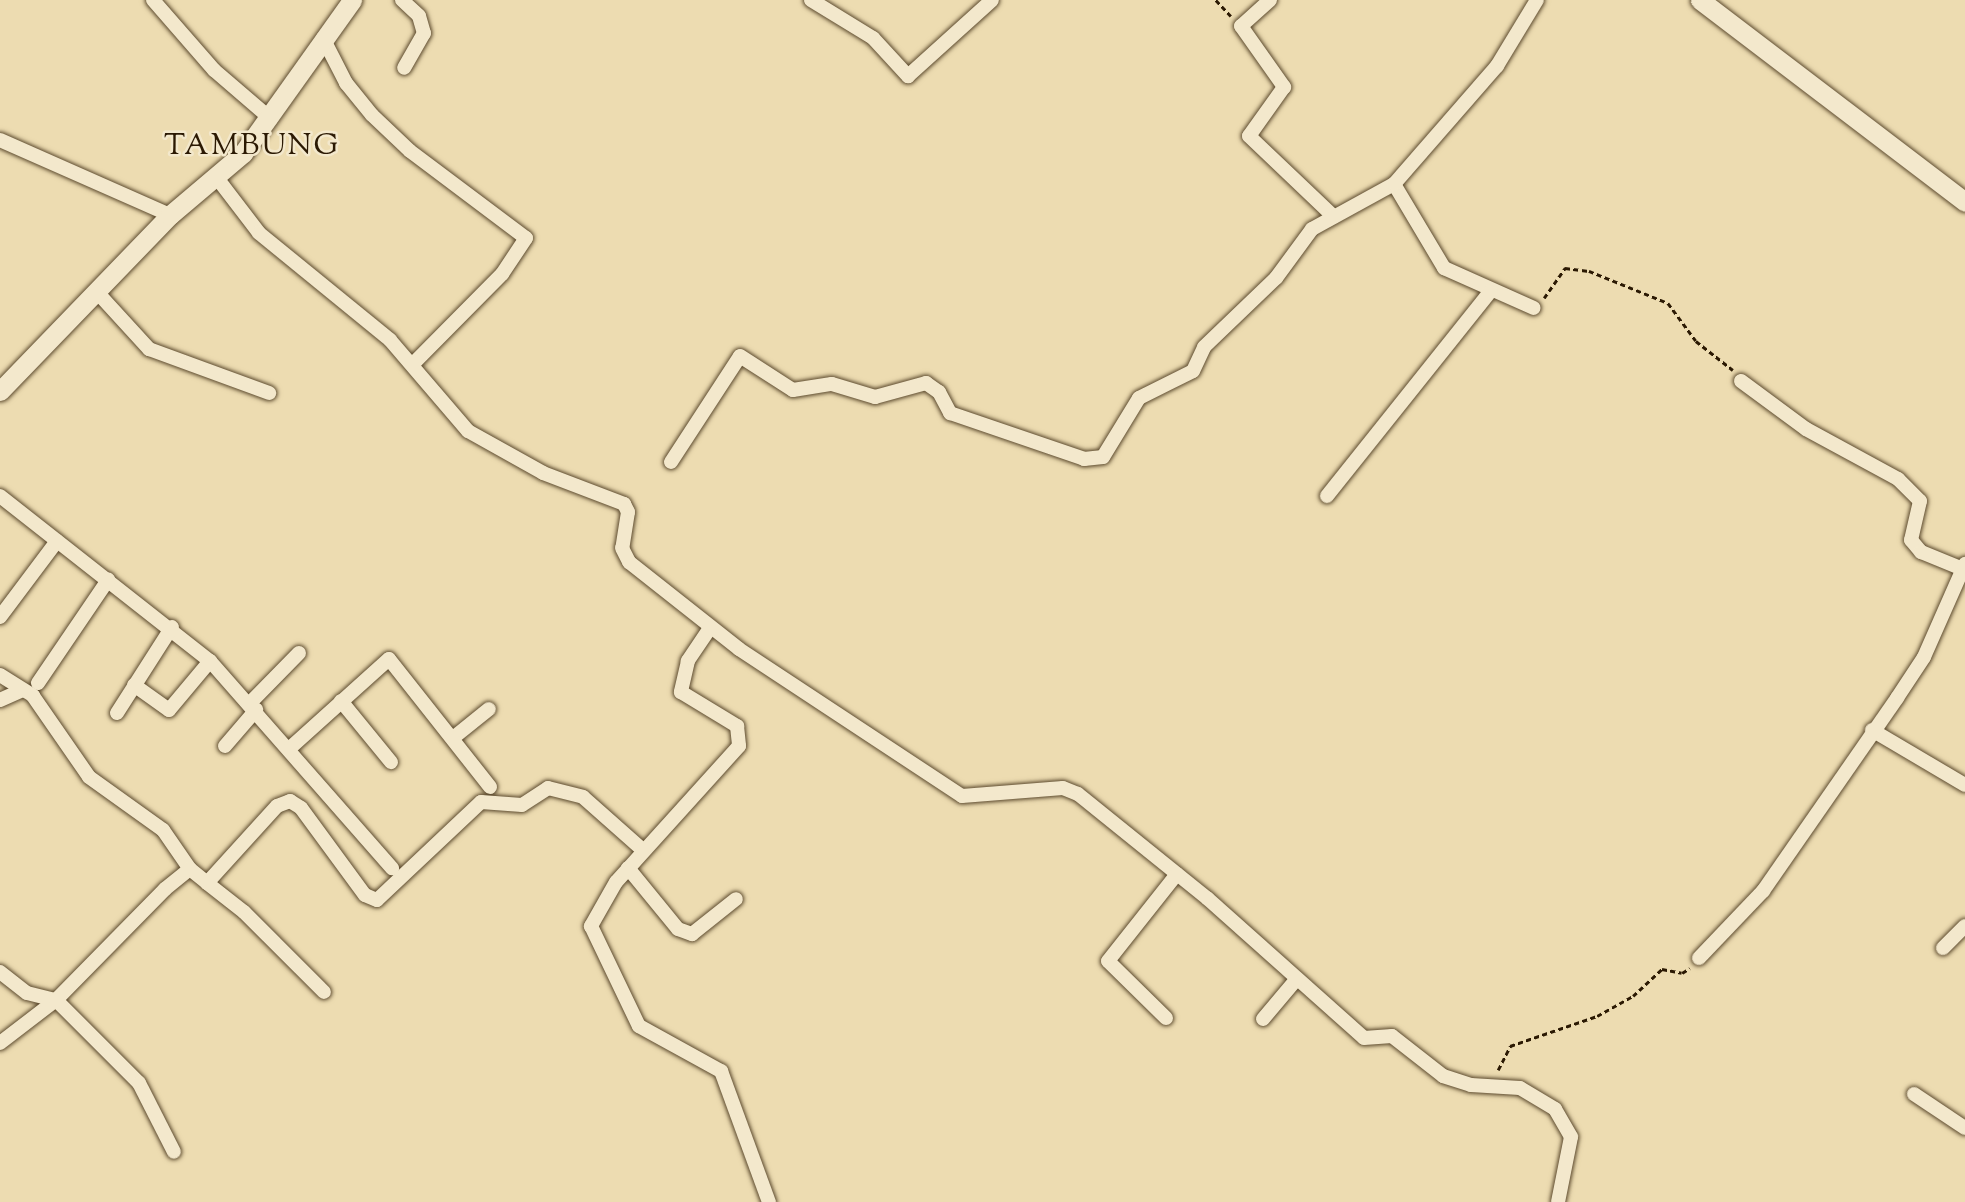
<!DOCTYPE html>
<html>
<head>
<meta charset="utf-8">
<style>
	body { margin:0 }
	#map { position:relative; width:1965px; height:1202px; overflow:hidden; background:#eddcb1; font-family:"Sorts Mill Goudy",serif }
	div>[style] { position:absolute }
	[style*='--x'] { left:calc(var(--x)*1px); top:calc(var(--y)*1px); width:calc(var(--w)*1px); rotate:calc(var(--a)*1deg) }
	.path>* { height:2.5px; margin-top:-1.25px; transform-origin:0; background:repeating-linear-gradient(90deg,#2b1903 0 5px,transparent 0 8.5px) }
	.roads { filter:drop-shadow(0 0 2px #5c4a2e) drop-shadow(0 0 2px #5c4a2e) }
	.minor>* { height:14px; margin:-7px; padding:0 7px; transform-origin:7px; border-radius:7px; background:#f3e8cc }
	.secondary>* { height:19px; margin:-9.5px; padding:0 9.5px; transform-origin:9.5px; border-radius:9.5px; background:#f3e8cc }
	span { translate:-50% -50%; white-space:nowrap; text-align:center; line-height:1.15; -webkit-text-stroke:5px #f3e8cc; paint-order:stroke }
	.quarter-label { font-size:30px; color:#2b1903; letter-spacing:2px }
</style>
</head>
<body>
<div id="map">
	<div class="path">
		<i style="--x:1216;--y:0;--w:22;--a:47"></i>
		<i style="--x:1544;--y:298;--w:37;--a:-55"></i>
		<i style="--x:1565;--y:268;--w:24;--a:7"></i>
		<i style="--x:1589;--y:271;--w:85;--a:22.1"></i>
		<i style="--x:1668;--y:303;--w:47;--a:53.6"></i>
		<i style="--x:1696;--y:341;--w:47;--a:38.1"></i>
		<i style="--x:1498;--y:1070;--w:27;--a:-63"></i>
		<i style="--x:1510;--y:1046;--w:92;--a:-19"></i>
		<i style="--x:1597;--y:1016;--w:41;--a:-29.1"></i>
		<i style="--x:1633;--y:996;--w:40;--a:-43"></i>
		<i style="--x:1662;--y:969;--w:20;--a:11"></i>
		<i style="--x:1682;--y:973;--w:9;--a:-32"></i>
	</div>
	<div class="roads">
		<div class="minor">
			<i style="--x:153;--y:0;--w:93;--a:48.9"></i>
			<i style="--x:214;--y:70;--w:75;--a:40.7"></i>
			<i style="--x:402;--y:0;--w:23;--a:43"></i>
			<i style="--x:419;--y:16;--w:18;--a:74"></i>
			<i style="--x:424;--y:33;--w:40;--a:119.7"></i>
			<i style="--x:811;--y:0;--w:73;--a:31.5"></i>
			<i style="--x:873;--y:38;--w:52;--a:47.4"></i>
			<i style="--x:908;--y:76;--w:113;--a:-42.1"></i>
			<i style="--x:1270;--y:0;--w:39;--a:138"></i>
			<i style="--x:1241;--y:26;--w:75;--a:54.8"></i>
			<i style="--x:1284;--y:87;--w:60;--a:125.5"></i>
			<i style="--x:1249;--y:136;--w:117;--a:43.6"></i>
			<i style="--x:323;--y:38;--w:51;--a:62.9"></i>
			<i style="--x:346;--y:83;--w:41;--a:50.9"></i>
			<i style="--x:372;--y:115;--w:52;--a:43.5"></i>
			<i style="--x:410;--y:151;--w:145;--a:36.9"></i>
			<i style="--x:526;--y:238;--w:43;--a:123.7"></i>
			<i style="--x:502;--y:274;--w:127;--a:134.7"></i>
			<i style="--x:0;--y:140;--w:186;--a:23.8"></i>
			<i style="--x:217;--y:178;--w:69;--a:52.6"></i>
			<i style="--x:259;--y:233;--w:169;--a:39.2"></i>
			<i style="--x:390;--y:340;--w:120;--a:49.4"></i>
			<i style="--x:468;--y:431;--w:86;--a:29.2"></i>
			<i style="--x:543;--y:473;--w:87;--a:20.9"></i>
			<i style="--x:624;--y:504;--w:9;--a:63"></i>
			<i style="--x:628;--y:512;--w:36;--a:99"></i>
			<i style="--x:622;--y:548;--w:16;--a:63"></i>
			<i style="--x:629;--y:562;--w:140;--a:38.3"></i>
			<i style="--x:739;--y:649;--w:267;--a:33.4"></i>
			<i style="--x:962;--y:796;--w:101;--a:-4.5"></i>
			<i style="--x:1063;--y:788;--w:16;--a:22"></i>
			<i style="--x:1078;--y:794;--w:166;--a:38.9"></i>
			<i style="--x:1207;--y:898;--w:210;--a:41.7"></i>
			<i style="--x:1364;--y:1038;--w:28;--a:-4"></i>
			<i style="--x:1392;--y:1036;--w:65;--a:38.1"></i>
			<i style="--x:1443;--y:1076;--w:29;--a:18"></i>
			<i style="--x:1471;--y:1085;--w:49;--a:3.5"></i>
			<i style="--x:1520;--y:1088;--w:41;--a:31"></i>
			<i style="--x:1555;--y:1109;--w:32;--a:60"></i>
			<i style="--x:1571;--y:1137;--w:66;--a:101.3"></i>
			<i style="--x:1394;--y:184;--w:98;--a:59.2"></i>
			<i style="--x:1444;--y:268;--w:98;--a:24"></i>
			<i style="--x:96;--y:291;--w:79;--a:47.6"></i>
			<i style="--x:149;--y:349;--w:128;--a:20.1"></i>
			<i style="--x:1741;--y:381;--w:81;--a:36.4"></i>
			<i style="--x:1806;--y:429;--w:105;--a:28.5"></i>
			<i style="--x:1898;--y:479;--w:31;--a:45"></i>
			<i style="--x:1920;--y:501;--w:40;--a:103"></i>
			<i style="--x:1911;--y:540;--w:16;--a:50"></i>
			<i style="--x:1921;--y:552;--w:48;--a:22.2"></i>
			<i style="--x:671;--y:462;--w:126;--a:-56.9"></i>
			<i style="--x:740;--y:356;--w:63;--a:32.7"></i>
			<i style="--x:793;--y:390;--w:39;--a:-9"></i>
			<i style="--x:832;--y:384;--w:45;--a:16.8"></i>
			<i style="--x:875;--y:397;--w:53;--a:-15.4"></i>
			<i style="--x:926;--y:383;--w:16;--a:35"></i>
			<i style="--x:939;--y:392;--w:24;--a:62"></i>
			<i style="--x:950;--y:413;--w:142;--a:18.9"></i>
			<i style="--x:1084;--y:459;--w:19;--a:-6"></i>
			<i style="--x:1103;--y:457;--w:69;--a:-58.6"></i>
			<i style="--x:1139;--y:398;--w:60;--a:-26.6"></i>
			<i style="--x:1193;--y:371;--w:26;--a:-65"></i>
			<i style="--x:1204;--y:347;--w:100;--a:-43.8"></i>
			<i style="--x:1276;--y:278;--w:61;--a:-53.7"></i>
			<i style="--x:1312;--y:229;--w:94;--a:-28.8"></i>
			<i style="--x:1394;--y:184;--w:157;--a:-48.9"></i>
			<i style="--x:1497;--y:66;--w:77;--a:-58.8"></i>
			<i style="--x:0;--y:496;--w:267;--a:38.2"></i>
			<i style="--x:210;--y:661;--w:276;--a:48.7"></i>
			<i style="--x:1327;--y:496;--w:261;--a:-51.4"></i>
			<i style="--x:0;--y:617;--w:95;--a:-53.1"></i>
			<i style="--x:710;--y:628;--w:40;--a:124"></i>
			<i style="--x:688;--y:661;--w:32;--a:103"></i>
			<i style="--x:681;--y:692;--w:66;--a:31.3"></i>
			<i style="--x:737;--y:726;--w:20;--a:84"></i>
			<i style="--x:739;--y:746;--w:183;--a:132.1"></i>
			<i style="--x:616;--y:882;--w:51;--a:119.6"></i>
			<i style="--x:591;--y:926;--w:111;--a:64.4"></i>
			<i style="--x:639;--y:1026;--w:94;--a:28.8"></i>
			<i style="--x:721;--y:1071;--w:140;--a:69.9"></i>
			<i style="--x:0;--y:675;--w:39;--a:32"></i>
			<i style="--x:33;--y:696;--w:98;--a:55.3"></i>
			<i style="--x:89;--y:777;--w:91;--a:35.6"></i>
			<i style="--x:163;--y:830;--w:47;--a:55.3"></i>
			<i style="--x:38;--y:683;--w:125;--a:-55.8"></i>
			<i style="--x:134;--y:685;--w:43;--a:35.5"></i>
			<i style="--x:169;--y:710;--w:64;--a:-50.1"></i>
			<i style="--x:0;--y:700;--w:24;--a:-24"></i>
			<i style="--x:341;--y:701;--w:79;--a:50.7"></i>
			<i style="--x:250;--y:703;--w:70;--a:-45.6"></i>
			<i style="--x:117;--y:713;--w:102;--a:-57.4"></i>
			<i style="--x:1872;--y:730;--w:108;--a:30.6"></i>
			<i style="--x:453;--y:738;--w:46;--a:-38.9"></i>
			<i style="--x:225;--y:746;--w:48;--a:-49.3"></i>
			<i style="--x:290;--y:748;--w:133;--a:-42"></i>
			<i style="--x:389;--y:659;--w:163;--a:51.7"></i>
			<i style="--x:628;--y:868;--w:79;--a:50.7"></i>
			<i style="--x:678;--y:929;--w:15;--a:20"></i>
			<i style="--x:692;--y:934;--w:56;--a:-38.5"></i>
			<i style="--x:207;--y:883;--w:47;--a:38.1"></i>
			<i style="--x:244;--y:912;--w:113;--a:45"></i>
			<i style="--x:1943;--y:948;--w:31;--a:-45"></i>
			<i style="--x:1699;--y:958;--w:93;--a:-46.3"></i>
			<i style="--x:1763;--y:891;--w:235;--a:-55.2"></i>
			<i style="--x:1897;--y:698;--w:49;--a:-56.6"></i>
			<i style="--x:1924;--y:657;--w:102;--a:-66.2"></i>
			<i style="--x:0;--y:972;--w:34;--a:38"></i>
			<i style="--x:27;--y:993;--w:30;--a:14"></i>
			<i style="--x:56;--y:1000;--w:156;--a:-45.5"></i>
			<i style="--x:165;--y:889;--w:32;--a:-39"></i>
			<i style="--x:190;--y:869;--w:22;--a:39"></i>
			<i style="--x:207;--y:883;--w:104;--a:-47.7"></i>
			<i style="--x:277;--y:806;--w:14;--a:-21"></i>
			<i style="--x:290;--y:801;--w:13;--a:32"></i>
			<i style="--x:301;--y:808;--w:108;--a:53.7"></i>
			<i style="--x:365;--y:895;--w:13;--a:23"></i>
			<i style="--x:377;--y:900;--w:143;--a:-43.3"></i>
			<i style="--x:481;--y:802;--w:41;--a:4.2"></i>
			<i style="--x:522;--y:805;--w:31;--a:-33"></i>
			<i style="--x:548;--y:788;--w:36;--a:14"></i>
			<i style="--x:583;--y:797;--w:81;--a:41.5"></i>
			<i style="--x:1166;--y:1018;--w:81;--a:-135.5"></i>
			<i style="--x:1108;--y:961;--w:111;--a:-51.6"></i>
			<i style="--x:1263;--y:1019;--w:50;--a:-49.9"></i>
			<i style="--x:0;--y:1043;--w:71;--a:-37.5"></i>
			<i style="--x:56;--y:1000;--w:117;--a:45"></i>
			<i style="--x:139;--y:1083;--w:77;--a:63.1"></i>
			<i style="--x:1914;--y:1094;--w:61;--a:33.7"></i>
		</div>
		<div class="secondary">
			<i style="--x:1700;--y:0;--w:333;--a:37.3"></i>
			<i style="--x:0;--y:391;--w:245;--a:-46"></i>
			<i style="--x:170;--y:215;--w:96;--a:-40.3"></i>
			<i style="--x:243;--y:153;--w:188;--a:-54.5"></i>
		</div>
	</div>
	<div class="quarter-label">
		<span style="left:252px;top:147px">TAMBUNG</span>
	</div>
</div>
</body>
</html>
